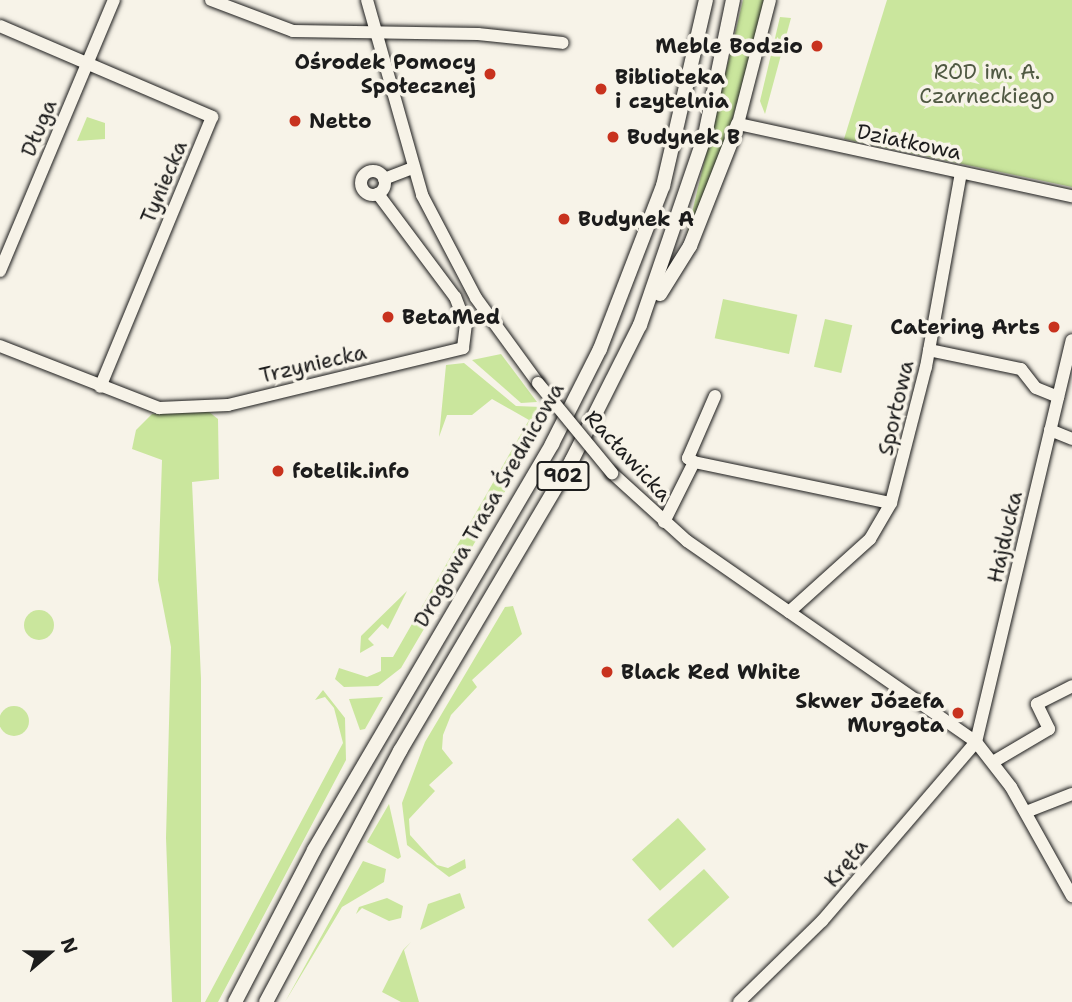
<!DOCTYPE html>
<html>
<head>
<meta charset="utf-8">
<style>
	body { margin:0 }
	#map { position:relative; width:1072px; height:1002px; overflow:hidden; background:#f7f3e8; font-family:"Shantell Sans",sans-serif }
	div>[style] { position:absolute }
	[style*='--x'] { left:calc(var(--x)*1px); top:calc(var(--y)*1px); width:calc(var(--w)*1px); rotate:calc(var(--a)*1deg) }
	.green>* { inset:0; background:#cae69d; transform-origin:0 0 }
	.round { border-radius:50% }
	.roads { filter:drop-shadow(0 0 2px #1c1c1c) drop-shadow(0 0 2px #1c1c1c) }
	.minor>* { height:12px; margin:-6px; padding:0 6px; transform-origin:6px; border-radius:6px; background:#f7f3e8 }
	.minor>.ring { margin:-6px; padding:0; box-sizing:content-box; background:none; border:12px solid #f7f3e8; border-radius:50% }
	.major>* { height:14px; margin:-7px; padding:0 7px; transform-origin:7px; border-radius:7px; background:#f7f3e8 }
	.bridges { filter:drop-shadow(0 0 2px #1c1c1c) drop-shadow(0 0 2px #1c1c1c) }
	.minor-bridge>* { height:12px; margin:-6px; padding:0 6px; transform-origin:6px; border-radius:6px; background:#f7f3e8 }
	.dots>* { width:19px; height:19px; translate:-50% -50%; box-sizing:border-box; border:4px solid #f7f3e8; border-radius:50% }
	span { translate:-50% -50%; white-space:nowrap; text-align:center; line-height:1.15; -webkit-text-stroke:7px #f7f3e8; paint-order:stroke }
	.shield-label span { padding:2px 5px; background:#f7f3e8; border:2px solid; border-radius:5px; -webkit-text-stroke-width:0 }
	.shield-label { font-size:19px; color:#1c1c1c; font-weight:700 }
	.poi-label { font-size:21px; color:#1c1c1c; font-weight:700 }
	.right { translate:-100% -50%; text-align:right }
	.left { translate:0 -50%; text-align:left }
	.park-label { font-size:21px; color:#505943 }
	.street-label { font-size:21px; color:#1c1c1c }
	.north { position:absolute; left:14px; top:918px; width:70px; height:70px; -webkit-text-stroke:5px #f7f3e8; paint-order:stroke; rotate:70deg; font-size:19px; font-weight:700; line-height:28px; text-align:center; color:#1c1c1c }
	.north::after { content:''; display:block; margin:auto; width:24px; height:32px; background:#1c1c1c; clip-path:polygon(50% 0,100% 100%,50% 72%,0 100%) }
</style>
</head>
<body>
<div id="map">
	<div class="green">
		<i style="clip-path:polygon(743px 0,764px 0,758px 26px,727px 139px,685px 242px)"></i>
		<i style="clip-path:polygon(887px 0,1072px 0,1072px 187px,844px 139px)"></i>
		<i style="clip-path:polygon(780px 17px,791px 18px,765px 114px,760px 101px)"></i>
		<i style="clip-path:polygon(87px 117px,105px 123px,105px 139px,77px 141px)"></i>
		<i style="left:723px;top:299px;width:76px;height:40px;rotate:12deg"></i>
		<i style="left:825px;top:319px;width:28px;height:49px;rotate:13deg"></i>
		<i style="clip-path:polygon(501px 354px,537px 402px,521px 403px,472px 360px)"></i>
		<i style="clip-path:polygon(464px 363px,516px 406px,541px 407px,548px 418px,401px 668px,378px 686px,344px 687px,335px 679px,339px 668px,367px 677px,381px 671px,381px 657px,393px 657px,529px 420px,492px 399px,472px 415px,447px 415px,439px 437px,446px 365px)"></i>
		<i style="clip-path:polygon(208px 411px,218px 419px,219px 479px,192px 482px,201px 678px,201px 1002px,172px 1002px,166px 838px,171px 647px,158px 580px,162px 460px,132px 449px,136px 430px,152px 414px)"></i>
		<i style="clip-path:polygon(407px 591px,388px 629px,382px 624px,368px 639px,374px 645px,360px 653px,361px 636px)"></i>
		<i style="clip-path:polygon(513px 606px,522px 634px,472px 680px,477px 687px,451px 715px,443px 735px,442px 749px,453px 763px,429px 785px,435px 791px,409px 819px,410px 835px,437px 865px,448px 868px,465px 859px,466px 868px,449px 877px,407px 845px,402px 803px,425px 742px,505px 607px)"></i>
		<i class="round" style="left:24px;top:610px;width:30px;height:30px"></i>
		<i style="clip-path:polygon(323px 690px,345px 718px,346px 760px,218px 1002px,205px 1002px,343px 743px,334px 708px,325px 697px,315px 700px)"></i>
		<i style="clip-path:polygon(383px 697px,365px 729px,360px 730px,349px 699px)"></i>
		<i class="round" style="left:-1px;top:706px;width:30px;height:30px"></i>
		<i style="clip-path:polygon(389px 804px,401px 857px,398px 859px,367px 842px)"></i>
		<i style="left:678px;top:818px;width:42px;height:62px;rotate:48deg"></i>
		<i style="clip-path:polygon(363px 861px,386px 869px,384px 882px,342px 907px,285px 1002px)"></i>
		<i style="left:704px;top:869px;width:38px;height:76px;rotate:48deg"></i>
		<i style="clip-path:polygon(460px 893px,465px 908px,420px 930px,428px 904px)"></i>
		<i style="clip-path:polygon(387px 898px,403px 906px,401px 918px,389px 921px,362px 908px,356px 914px,359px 907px)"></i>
		<i style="clip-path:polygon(411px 942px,404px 950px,419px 1002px,401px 1002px,382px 992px,403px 950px)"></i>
	</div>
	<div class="roads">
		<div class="minor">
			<i style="--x:211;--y:0;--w:88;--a:20.7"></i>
			<i style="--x:293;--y:31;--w:185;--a:0.9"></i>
			<i style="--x:478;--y:34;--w:85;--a:6"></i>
			<i style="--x:367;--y:0;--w:203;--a:74.2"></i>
			<i style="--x:422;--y:195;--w:116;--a:62.3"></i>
			<i style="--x:476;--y:298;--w:105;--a:53.9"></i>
			<i style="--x:770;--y:0;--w:128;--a:104.5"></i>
			<i style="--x:738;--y:124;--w:342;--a:12.2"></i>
			<i style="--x:0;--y:26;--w:231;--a:23.2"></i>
			<i style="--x:212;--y:117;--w:292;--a:112.5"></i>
			<i class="ring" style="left:361px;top:171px;width:12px;height:12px"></i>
			<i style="--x:384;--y:179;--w:30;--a:-21"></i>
			<i style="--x:0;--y:271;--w:294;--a:-67.2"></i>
			<i style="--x:0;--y:346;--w:171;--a:21.3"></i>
			<i style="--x:159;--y:408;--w:69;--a:-2.5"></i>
			<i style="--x:228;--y:405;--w:242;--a:-13.6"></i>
			<i style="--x:463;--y:348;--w:23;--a:-83"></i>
			<i style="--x:466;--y:325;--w:30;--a:-111"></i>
			<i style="--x:455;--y:297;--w:129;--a:-126.8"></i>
			<i style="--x:929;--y:350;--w:94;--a:11.7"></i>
			<i style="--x:1021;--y:369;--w:24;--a:52"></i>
			<i style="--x:1036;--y:388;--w:24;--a:22"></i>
			<i style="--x:715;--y:396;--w:68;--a:113.5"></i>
			<i style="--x:688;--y:458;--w:7;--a:34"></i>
			<i style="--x:694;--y:462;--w:201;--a:11.8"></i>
			<i style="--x:1050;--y:430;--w:24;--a:22"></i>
			<i style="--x:612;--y:473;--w:101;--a:42.2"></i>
			<i style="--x:687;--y:541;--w:352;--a:34.8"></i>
			<i style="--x:976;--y:742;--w:57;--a:52.1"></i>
			<i style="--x:1011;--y:787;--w:125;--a:60.8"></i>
			<i style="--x:664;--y:522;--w:67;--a:-63.4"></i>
			<i style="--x:789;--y:612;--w:109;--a:-42"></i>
			<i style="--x:870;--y:539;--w:42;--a:-59.7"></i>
			<i style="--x:891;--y:503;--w:140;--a:-75.6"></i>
			<i style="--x:926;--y:367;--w:197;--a:-79.8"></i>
			<i style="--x:976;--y:742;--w:413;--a:-76.6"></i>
			<i style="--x:993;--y:762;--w:65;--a:-30.5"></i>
			<i style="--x:1049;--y:729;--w:28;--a:-116"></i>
			<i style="--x:1037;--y:704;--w:39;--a:-27"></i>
			<i style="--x:1026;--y:812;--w:49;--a:-21.4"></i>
			<i style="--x:739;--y:1002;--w:116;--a:-44.3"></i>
			<i style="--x:822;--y:921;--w:236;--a:-49.3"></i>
		</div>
		<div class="major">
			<i style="--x:660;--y:294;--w:57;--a:-58"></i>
			<i style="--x:690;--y:246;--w:131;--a:-68.5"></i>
			<i style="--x:235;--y:1002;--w:171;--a:-62.5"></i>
			<i style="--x:314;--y:850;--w:471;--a:-59.6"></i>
			<i style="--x:552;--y:444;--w:106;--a:-63.2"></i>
			<i style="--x:600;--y:349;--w:175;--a:-68.9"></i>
			<i style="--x:663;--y:186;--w:191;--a:-77"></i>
			<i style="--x:266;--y:1002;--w:285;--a:-61.9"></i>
			<i style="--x:400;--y:751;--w:338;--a:-59.4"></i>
			<i style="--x:572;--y:460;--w:151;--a:-63.3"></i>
			<i style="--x:640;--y:325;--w:201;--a:-71.1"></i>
			<i style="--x:705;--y:135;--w:138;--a:-78.3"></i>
		</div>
	</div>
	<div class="bridges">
		<div class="minor-bridge">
			<i style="--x:538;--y:383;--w:117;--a:50.6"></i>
		</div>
	</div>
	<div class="dots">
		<i style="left:817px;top:46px;background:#c8321e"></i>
		<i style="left:490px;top:74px;background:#c8321e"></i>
		<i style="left:601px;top:89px;background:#c8321e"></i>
		<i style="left:295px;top:121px;background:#c8321e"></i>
		<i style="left:613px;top:137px;background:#c8321e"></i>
		<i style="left:564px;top:219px;background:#c8321e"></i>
		<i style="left:388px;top:317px;background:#c8321e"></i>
		<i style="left:1054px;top:327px;background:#c8321e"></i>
		<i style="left:278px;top:471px;background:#c8321e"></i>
		<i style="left:607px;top:672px;background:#c8321e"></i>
		<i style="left:958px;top:713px;background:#c8321e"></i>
	</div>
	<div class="shield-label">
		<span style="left:563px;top:476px">902</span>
	</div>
	<div class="poi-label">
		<span class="right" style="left:803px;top:46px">Meble Bodzio</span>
		<span class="right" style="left:476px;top:74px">Ośrodek Pomocy<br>Społecznej</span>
		<span class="left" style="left:615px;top:89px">Biblioteka<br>i czytelnia</span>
		<span class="left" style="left:309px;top:121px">Netto</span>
		<span class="left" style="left:627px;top:137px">Budynek B</span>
		<span class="left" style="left:578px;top:219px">Budynek A</span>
		<span class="left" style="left:402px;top:317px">BetaMed</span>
		<span class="right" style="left:1040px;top:327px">Catering Arts</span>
		<span class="left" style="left:292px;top:471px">fotelik.info</span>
		<span class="left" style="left:621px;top:672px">Black Red White</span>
		<span class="right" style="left:944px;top:713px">Skwer Józefa<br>Murgota</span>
	</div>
	<div class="park-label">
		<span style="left:987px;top:84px">ROD im. A.<br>Czarneckiego</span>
	</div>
	<div class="street-label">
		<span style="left:39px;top:128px;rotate:-67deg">Długa</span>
		<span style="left:909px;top:142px;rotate:12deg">Działkowa</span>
		<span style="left:164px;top:182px;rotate:-67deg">Tyniecka</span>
		<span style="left:313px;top:364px;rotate:-13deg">Trzyniecka</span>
		<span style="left:896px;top:408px;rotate:-77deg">Sportowa</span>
		<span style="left:628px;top:456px;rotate:47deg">Racławicka</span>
		<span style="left:489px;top:505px;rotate:-60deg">Drogowa Trasa Średnicowa</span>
		<span style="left:1005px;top:537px;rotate:-77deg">Hajducka</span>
		<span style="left:846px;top:863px;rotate:-51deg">Kręta</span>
	</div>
	<div class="north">N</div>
</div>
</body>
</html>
